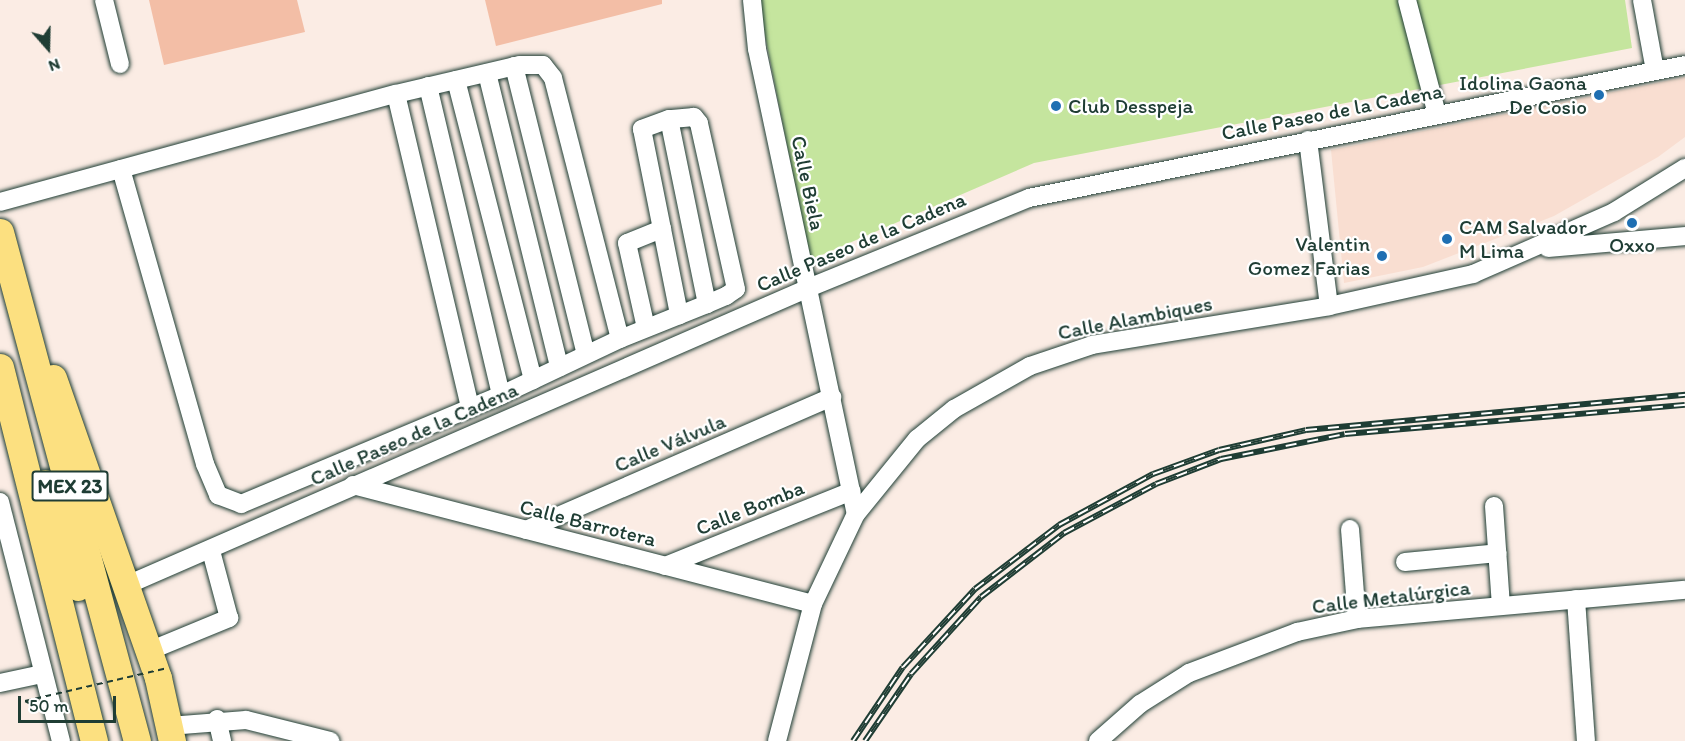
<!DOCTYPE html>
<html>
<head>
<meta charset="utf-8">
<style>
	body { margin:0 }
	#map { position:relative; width:1685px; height:741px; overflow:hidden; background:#fbece4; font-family:Itim,sans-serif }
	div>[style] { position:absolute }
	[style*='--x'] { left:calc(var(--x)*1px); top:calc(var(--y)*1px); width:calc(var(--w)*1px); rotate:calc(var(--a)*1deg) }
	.built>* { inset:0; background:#f9ded1 }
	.green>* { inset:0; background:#c5e59e }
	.building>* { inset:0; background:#f3bea6 }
	.path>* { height:2px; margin-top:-1px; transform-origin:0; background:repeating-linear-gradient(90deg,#1f3d34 0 6px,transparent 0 10.5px) }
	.roads { filter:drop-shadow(0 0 2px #1f3d34) drop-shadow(0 0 2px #1f3d34) }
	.minor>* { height:18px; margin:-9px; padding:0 9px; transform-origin:9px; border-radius:9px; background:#fff }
	.highway>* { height:27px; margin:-13.5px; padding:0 13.5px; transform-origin:13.5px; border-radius:13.5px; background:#fce080 }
	.rail>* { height:6px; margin-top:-3px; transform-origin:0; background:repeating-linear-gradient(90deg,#fff 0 11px,#1f3d34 0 22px); box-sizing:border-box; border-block:2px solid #1f3d34 }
	.path-bridge>* { height:2px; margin-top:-1px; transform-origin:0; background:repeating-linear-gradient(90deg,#1f3d34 0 6px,transparent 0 10.5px) }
	.dots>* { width:16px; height:16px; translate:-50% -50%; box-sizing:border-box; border:3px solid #fff; border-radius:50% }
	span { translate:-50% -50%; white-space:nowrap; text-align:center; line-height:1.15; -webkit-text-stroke:4.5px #fff; paint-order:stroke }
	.shield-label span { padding:2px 4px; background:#fff; border:2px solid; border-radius:4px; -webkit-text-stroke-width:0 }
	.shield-label { font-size:20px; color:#1f3d34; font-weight:700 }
	.poi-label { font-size:21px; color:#1f3d34 }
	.right { translate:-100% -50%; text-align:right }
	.left { translate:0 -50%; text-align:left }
	.street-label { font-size:21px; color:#1f3d34 }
	.north { position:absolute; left:18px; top:18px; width:60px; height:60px; -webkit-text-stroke:4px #fff; paint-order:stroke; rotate:160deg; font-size:16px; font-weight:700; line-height:24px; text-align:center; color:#1f3d34 }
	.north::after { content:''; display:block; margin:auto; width:21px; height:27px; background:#1f3d34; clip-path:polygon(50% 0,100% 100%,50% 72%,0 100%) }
	.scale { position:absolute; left:18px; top:696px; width:98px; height:27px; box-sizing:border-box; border:3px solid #1f3d34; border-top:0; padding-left:8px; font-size:18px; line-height:21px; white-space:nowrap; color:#1f3d34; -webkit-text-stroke:4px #fff; paint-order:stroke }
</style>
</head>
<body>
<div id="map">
	<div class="built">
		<i style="clip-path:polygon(1685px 77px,1685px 137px,1658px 157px,1554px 216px,1423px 267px,1344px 283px,1331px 150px)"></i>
	</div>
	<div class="green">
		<i style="clip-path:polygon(758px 0,1625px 0,1632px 48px,1034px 163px,810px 260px)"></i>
	</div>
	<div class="building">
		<i style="clip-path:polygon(149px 0,297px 0,305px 32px,164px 65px)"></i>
		<i style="clip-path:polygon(485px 0,662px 0,662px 4px,496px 46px)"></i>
	</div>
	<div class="path">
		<i style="--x:25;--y:701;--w:11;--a:27"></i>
	</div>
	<div class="roads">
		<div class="minor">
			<i style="--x:104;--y:0;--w:66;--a:76"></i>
			<i style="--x:752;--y:0;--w:49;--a:84.2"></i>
			<i style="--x:757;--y:49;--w:475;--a:78"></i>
			<i style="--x:1407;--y:0;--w:118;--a:75.3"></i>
			<i style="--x:1642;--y:0;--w:72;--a:79.6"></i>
			<i style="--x:514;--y:66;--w:297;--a:76"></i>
			<i style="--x:487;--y:73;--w:303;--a:76.2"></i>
			<i style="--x:456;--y:80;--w:310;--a:75.6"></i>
			<i style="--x:428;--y:86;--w:318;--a:76.7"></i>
			<i style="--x:396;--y:94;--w:323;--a:76.7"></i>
			<i style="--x:669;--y:119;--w:29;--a:160"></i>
			<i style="--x:642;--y:129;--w:190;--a:78.7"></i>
			<i style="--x:1308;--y:140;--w:167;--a:82.8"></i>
			<i style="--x:121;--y:169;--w:307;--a:74.1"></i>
			<i style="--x:205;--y:464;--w:34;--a:67"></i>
			<i style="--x:218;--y:495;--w:25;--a:21"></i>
			<i style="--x:241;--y:504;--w:275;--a:-22.7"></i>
			<i style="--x:495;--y:398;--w:138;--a:-25.3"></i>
			<i style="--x:0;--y:202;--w:410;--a:-15.3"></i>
			<i style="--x:396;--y:94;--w:127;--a:-13.2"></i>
			<i style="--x:520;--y:65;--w:23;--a:0"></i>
			<i style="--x:543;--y:65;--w:16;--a:52"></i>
			<i style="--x:553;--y:78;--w:269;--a:75.6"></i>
			<i style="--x:620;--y:339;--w:94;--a:-21.9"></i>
			<i style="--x:707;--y:304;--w:21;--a:-23"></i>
			<i style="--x:726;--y:296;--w:12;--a:-35"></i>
			<i style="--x:736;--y:289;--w:170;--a:-102.6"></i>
			<i style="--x:699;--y:123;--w:8;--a:-130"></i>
			<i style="--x:694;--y:117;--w:25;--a:175"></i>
			<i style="--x:669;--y:119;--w:189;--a:78.4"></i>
			<i style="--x:1548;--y:248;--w:138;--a:-5"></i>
			<i style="--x:646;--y:328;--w:87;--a:-102.6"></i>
			<i style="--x:627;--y:243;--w:38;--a:-22"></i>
			<i style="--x:353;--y:485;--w:475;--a:14.5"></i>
			<i style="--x:0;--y:502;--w:247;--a:75.7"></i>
			<i style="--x:1494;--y:506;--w:100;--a:86"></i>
			<i style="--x:1350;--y:529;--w:90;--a:85.6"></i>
			<i style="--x:526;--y:530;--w:334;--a:-23.5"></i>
			<i style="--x:1405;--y:562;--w:93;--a:-5.5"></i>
			<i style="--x:665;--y:566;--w:201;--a:-21.9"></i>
			<i style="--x:127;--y:585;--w:741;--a:-23.55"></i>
			<i style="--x:806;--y:289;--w:241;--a:-22.2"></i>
			<i style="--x:1029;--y:198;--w:669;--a:-11.46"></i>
			<i style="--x:1576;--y:599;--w:142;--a:86"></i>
			<i style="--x:149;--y:651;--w:87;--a:-22.4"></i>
			<i style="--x:229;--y:618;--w:69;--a:-105"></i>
			<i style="--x:0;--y:683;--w:43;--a:-12.1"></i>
			<i style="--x:217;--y:719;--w:23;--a:77"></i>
			<i style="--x:169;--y:726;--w:77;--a:-4.5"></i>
			<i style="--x:246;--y:720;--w:87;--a:14"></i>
			<i style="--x:777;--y:741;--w:142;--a:-75.3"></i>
			<i style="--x:813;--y:604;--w:100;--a:-64.5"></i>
			<i style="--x:856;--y:514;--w:97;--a:-50.9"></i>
			<i style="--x:917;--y:439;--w:48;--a:-39"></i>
			<i style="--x:954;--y:409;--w:87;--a:-29.5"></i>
			<i style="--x:1030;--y:366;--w:65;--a:-18.7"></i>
			<i style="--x:1092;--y:345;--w:240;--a:-9.3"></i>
			<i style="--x:1329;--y:306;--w:148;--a:-12.5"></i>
			<i style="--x:1473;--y:274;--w:154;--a:-23.7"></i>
			<i style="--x:1614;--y:212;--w:84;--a:-31.8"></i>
			<i style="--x:1098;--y:741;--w:56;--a:-41.4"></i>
			<i style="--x:1140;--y:704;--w:58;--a:-32.3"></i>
			<i style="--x:1189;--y:673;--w:116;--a:-20.8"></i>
			<i style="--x:1297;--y:632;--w:61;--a:-12.2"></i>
			<i style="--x:1357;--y:619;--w:329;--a:-5.1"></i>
		</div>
		<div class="highway">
			<i style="--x:0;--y:232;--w:527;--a:74.94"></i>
			<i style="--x:0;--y:367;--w:386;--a:75.9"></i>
			<i style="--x:53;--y:378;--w:318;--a:70.7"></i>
			<i style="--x:158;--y:678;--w:65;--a:77.5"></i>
			<i style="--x:45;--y:483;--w:109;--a:72.4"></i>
		</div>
	</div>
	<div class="rail">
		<i style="--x:853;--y:741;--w:89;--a:-56"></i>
		<i style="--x:903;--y:667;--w:106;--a:-47.3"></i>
		<i style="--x:975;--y:589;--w:106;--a:-37.3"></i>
		<i style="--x:1059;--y:525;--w:107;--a:-28.5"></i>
		<i style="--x:1153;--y:474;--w:70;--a:-20"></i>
		<i style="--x:1219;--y:450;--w:89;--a:-12.9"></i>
		<i style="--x:1306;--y:430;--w:381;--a:-5.3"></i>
		<i style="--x:865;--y:741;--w:81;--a:-55.5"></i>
		<i style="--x:911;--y:674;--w:104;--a:-47.7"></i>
		<i style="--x:981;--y:597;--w:105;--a:-37.6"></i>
		<i style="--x:1064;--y:533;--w:104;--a:-28"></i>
		<i style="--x:1156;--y:484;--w:70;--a:-21"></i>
		<i style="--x:1221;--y:459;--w:126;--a:-11.4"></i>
		<i style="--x:1345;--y:434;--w:341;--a:-4.9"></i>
	</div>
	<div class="path-bridge">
		<i style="--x:25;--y:701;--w:143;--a:-13"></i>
	</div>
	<div class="dots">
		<i style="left:1599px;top:95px;background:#1f6fb2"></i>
		<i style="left:1056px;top:106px;background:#1f6fb2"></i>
		<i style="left:1632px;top:223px;background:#1f6fb2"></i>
		<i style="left:1447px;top:239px;background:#1f6fb2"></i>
		<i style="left:1382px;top:256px;background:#1f6fb2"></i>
	</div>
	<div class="shield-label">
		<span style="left:70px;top:486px">MEX 23</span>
	</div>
	<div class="poi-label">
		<span class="right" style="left:1587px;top:95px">Idolina Gaona<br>De Cosio</span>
		<span class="left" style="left:1068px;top:106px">Club Desspeja</span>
		<span class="left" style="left:1459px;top:239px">CAM Salvador<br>M Lima</span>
		<span class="right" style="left:1370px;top:256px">Valentin<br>Gomez Farias</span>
		<span style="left:1632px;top:245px">Oxxo</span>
	</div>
	<div class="street-label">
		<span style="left:1332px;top:112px;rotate:-11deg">Calle Paseo de la Cadena</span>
		<span style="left:808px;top:183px;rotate:78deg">Calle Biela</span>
		<span style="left:861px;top:242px;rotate:-23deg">Calle Paseo de la Cadena</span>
		<span style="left:1135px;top:318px;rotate:-11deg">Calle Alambiques</span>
		<span style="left:414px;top:434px;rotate:-24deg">Calle Paseo de la Cadena</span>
		<span style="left:670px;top:443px;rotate:-23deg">Calle Válvula</span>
		<span style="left:750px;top:508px;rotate:-22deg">Calle Bomba</span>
		<span style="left:588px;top:523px;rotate:14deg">Calle Barrotera</span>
		<span style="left:1391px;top:597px;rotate:-7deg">Calle Metalúrgica</span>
	</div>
	<div class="north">N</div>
	<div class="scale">50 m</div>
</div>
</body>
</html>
